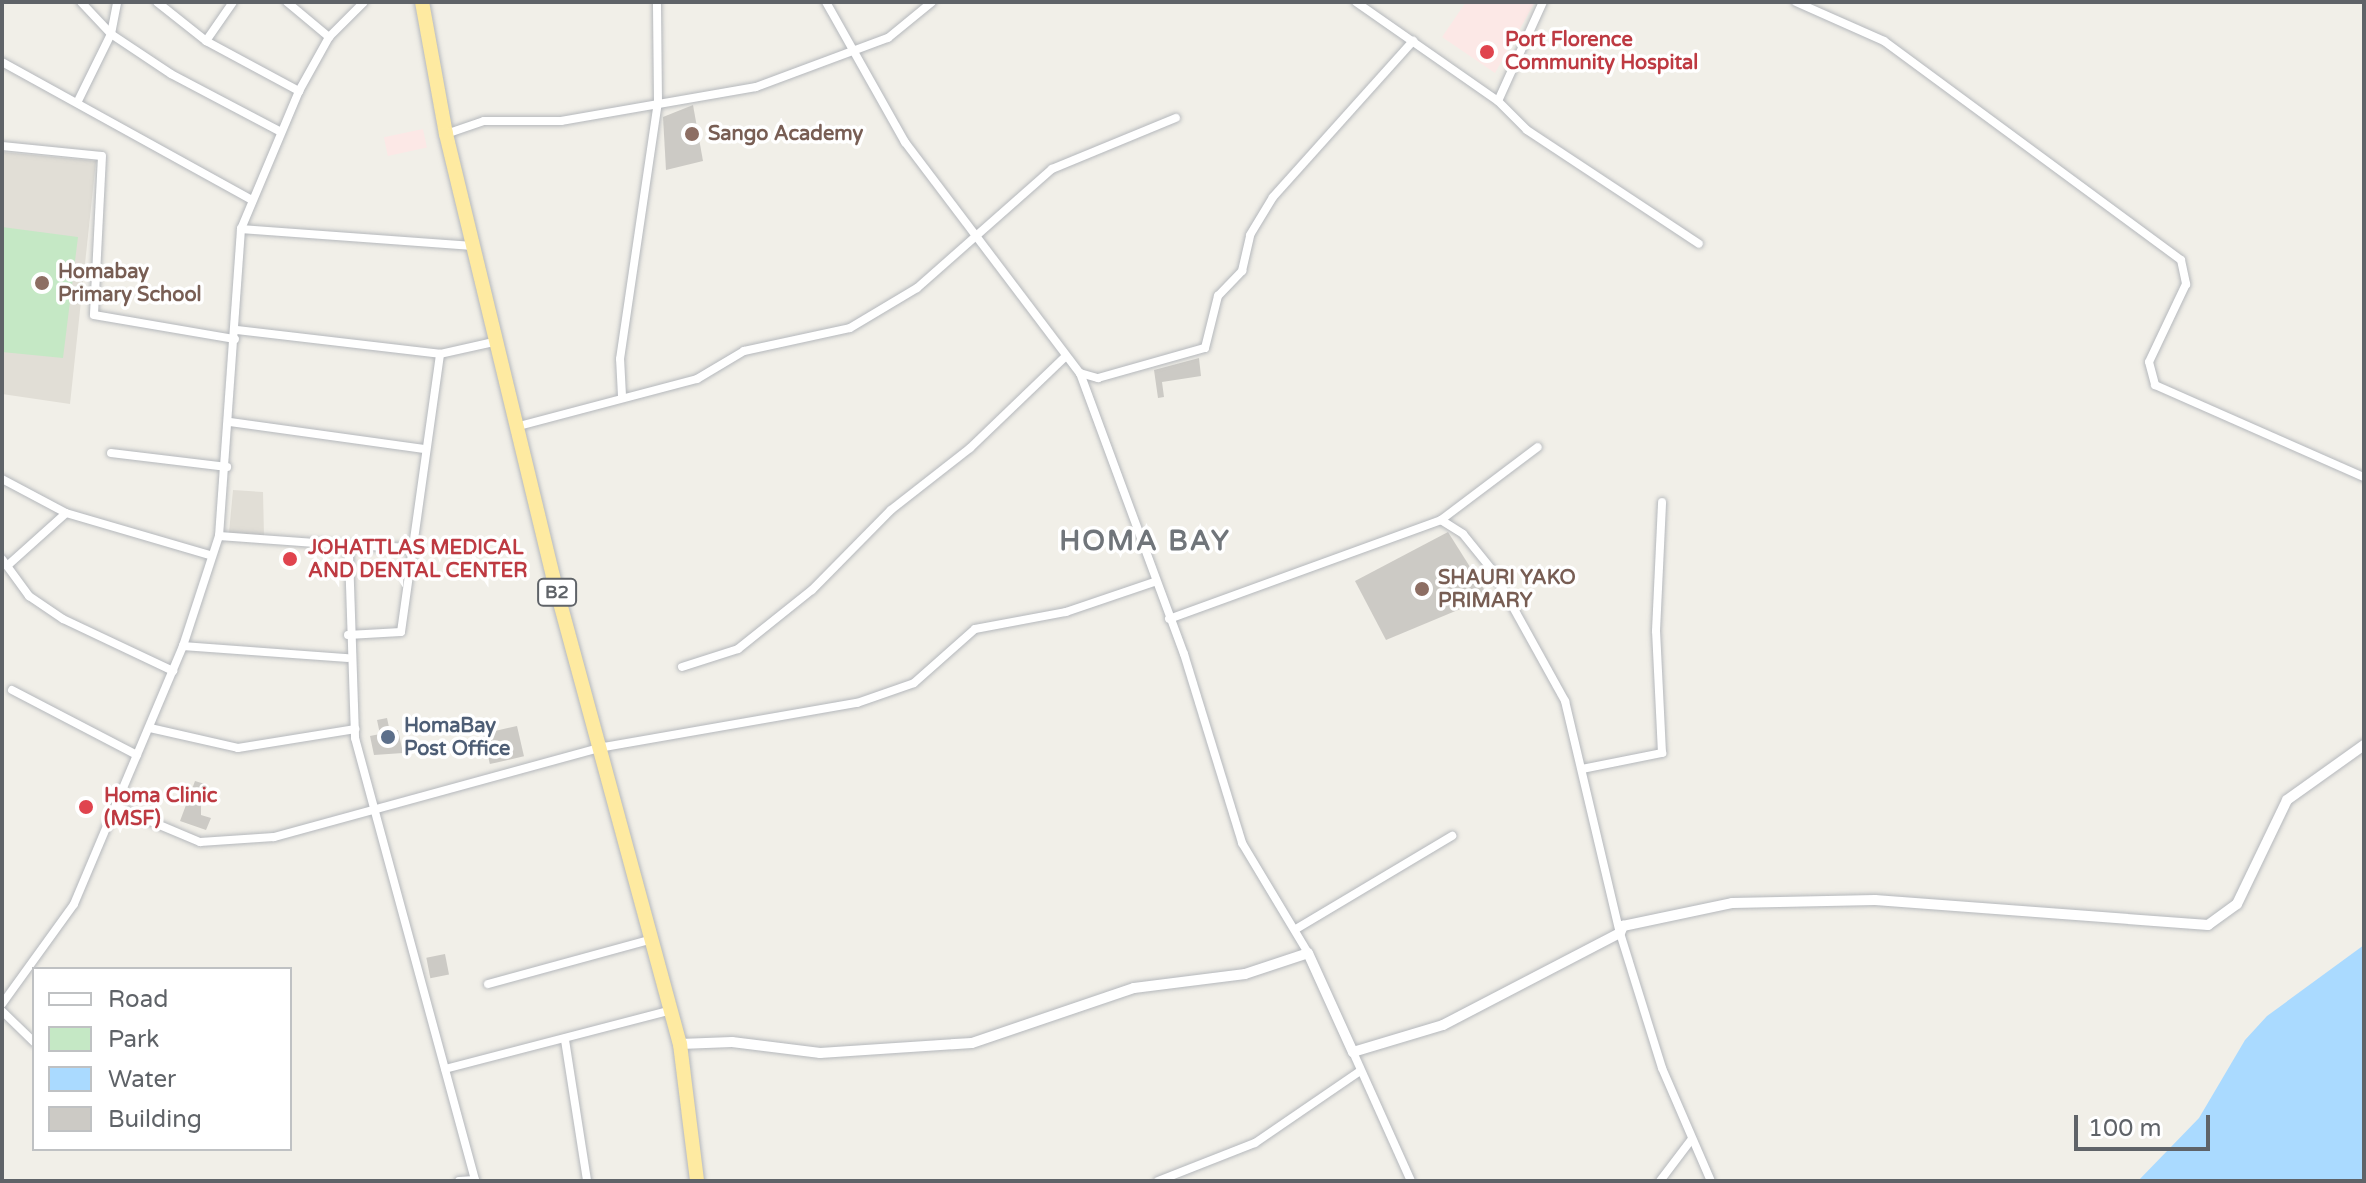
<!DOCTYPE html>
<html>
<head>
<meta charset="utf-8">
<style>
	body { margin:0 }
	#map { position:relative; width:2366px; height:1183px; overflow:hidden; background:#f1efe8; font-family:"Varela Round",sans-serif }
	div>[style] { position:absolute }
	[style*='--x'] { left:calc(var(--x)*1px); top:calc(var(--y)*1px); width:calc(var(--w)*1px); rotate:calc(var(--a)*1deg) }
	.education>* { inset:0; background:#e1ded6 }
	.medical>* { inset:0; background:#fce8e6; transform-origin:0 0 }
	.green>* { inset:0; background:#c5e8c5 }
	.water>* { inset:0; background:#aadaff }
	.building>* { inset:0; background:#cccac5; transform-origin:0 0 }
	.roads { filter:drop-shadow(0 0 2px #b5b8bc) drop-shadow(0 0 2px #b5b8bc) }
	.minor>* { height:8px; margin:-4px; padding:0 4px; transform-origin:4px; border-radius:4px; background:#fff }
	.tertiary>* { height:10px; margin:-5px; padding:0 5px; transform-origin:5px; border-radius:5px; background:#fff }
	.trunk>* { height:14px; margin:-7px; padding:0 7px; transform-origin:7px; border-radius:7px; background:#feeaa1 }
	.dots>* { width:22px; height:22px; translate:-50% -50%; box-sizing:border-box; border:4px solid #fff; border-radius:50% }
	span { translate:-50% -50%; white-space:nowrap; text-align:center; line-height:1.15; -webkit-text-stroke:7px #fff; paint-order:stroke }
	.shield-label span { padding:2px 6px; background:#fff; border:2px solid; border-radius:6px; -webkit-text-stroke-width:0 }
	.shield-label { font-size:18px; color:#5f6368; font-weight:700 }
	.health-label { font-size:20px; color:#be3a42; font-weight:700 }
	.left { translate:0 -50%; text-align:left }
	.education-label { font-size:20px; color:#785e54; font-weight:700 }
	.service-label { font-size:20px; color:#4e5e75; font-weight:700 }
	.district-label { font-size:28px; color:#70757a; font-weight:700; letter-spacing:2px }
	.frame { position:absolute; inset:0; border:4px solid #5f6368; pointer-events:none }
	.legend { position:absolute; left:32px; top:967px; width:260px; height:184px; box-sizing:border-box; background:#fff; border:2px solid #bfc1c3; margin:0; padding:10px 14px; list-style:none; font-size:24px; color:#5f6368 }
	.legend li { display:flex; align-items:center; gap:16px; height:40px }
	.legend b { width:40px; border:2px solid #bfc1c3 }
	.scale { position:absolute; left:2074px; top:1115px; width:136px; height:36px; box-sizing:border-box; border:4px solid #5f6368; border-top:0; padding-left:10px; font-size:24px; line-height:28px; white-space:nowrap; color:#5f6368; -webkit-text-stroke:6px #fff; paint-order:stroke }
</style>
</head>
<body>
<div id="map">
	<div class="education">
		<i style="clip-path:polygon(2px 152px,96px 161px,70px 404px,2px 394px)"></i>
		<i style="clip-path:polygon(233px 490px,263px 492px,264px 536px,229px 533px)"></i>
	</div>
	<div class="medical">
		<i style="clip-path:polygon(1466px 2px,1535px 2px,1495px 73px,1442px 37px)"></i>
		<i style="left:423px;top:129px;width:19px;height:40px;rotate:78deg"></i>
	</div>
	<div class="green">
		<i style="clip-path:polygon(2px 227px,78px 237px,63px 358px,2px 352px)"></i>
	</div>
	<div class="water">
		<i style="clip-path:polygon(2364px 945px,2364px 1181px,2138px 1181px,2199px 1118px,2245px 1040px,2267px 1016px)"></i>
	</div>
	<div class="building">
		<i style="clip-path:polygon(693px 105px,703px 161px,666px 170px,663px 117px)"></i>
		<i style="clip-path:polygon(1199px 358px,1201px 376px,1162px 382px,1164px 397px,1158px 398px,1154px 370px)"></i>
		<i style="clip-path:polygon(1448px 532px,1489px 597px,1386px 640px,1355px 581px)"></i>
		<i style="clip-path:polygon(387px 718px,390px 732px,398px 730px,403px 753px,374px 755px,370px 736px,380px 734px,377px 720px)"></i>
		<i style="left:517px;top:726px;width:31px;height:35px;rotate:77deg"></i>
		<i style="clip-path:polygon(195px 781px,208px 785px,201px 805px,201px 815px,211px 818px,206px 830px,180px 821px)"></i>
		<i style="left:445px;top:954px;width:21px;height:19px;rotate:79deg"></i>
	</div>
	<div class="roads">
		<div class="minor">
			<i style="--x:81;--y:2;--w:44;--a:46.8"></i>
			<i style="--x:111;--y:34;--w:72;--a:33.7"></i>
			<i style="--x:171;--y:74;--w:122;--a:27.8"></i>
			<i style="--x:157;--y:2;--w:63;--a:38.5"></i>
			<i style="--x:206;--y:41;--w:106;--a:28.3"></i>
			<i style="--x:287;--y:2;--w:55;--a:39.8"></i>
			<i style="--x:826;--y:2;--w:161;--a:60.6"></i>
			<i style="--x:905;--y:142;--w:290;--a:52.9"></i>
			<i style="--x:1080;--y:373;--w:300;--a:69.7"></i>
			<i style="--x:1184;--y:654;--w:198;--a:72.9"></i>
			<i style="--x:1242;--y:843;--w:128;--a:59"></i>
			<i style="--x:1356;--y:2;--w:173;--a:34.9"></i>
			<i style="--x:1498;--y:101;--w:41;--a:45"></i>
			<i style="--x:1527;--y:130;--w:206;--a:33.5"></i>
			<i style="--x:1796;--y:2;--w:96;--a:23.9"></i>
			<i style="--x:1884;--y:41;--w:369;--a:36.4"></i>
			<i style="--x:2181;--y:260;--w:25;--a:78"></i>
			<i style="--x:2186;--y:284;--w:86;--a:115.4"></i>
			<i style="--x:2149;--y:362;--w:24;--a:75"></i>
			<i style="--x:2155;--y:385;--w:228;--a:23.8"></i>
			<i style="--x:206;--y:41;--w:47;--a:-55.3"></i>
			<i style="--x:2;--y:62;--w:286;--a:28.9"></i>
			<i style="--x:78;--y:101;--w:75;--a:-63.8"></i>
			<i style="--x:111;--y:34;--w:33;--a:-79"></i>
			<i style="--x:1498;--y:101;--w:109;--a:-65.6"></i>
			<i style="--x:446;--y:134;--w:40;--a:-18.9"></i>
			<i style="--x:484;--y:121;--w:77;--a:0"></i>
			<i style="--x:561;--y:121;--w:198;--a:-9.9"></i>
			<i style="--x:756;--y:87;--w:141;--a:-20.4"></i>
			<i style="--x:888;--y:38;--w:57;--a:-39.3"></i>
			<i style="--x:2;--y:146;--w:100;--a:5.7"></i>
			<i style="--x:102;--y:156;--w:159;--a:92.9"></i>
			<i style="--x:94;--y:315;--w:143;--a:9.7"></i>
			<i style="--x:241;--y:229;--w:232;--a:4.2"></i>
			<i style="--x:237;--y:330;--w:204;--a:6.7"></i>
			<i style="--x:1080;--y:373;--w:19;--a:16"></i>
			<i style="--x:1098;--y:378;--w:111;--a:-15.7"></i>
			<i style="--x:1205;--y:348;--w:54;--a:-76"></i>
			<i style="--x:1218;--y:296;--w:35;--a:-46"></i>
			<i style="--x:1242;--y:271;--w:37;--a:-77"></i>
			<i style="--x:1250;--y:235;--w:44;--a:-58.8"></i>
			<i style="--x:1273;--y:197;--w:210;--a:-48.1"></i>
			<i style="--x:622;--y:396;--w:37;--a:-93"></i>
			<i style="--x:620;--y:359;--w:260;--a:-81.6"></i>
			<i style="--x:658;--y:102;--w:100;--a:-90.6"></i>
			<i style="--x:230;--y:422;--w:196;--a:7.9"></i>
			<i style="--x:519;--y:426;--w:184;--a:-14.8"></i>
			<i style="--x:697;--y:379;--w:55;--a:-30.8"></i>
			<i style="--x:744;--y:351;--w:108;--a:-12.2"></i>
			<i style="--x:850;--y:328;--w:78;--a:-30.8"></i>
			<i style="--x:917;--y:288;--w:180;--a:-41.4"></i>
			<i style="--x:1052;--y:169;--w:134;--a:-22.4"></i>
			<i style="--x:111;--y:453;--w:117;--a:6.9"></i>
			<i style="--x:2;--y:479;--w:72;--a:28"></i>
			<i style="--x:66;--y:513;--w:150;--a:16.3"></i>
			<i style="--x:1441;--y:520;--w:26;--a:32"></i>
			<i style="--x:1463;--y:534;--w:48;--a:51"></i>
			<i style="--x:1493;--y:571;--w:149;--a:61"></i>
			<i style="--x:1565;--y:701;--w:238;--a:76.7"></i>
			<i style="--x:1620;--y:933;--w:141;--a:72.7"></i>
			<i style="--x:1662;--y:1068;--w:123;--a:66.6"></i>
			<i style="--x:219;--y:536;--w:124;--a:4.2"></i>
			<i style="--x:343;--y:545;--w:12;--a:59"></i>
			<i style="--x:349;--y:555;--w:183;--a:88.1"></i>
			<i style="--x:355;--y:738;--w:459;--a:74.8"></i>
			<i style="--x:343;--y:545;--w:71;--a:2.4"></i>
			<i style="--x:2;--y:559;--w:46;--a:53.9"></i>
			<i style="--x:29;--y:596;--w:41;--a:34.1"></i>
			<i style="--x:63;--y:619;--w:122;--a:25.3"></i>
			<i style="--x:7;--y:566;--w:79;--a:-41.9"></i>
			<i style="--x:1169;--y:619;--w:289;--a:-20"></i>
			<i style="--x:1441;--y:520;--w:121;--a:-37"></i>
			<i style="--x:348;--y:635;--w:53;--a:-3.2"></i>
			<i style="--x:401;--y:632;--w:281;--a:-82"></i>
			<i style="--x:440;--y:354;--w:59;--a:-12.6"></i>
			<i style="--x:183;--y:646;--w:165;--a:4.2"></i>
			<i style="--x:682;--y:667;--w:59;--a:-17.8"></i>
			<i style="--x:738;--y:649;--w:95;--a:-38.6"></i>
			<i style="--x:812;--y:590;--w:112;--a:-45.4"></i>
			<i style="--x:891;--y:510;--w:100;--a:-38.1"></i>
			<i style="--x:970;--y:448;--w:130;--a:-43.8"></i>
			<i style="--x:12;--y:690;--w:141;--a:27.5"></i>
			<i style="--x:150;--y:728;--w:90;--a:12.8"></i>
			<i style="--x:238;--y:748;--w:119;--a:-9.2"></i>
			<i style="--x:1582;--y:769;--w:82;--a:-11.3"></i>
			<i style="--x:1662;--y:753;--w:122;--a:-92.8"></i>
			<i style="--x:1656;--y:631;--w:129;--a:-87.3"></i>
			<i style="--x:119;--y:808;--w:88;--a:22.8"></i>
			<i style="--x:200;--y:842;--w:74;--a:-3.9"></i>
			<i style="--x:274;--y:837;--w:342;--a:-15.3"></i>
			<i style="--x:604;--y:747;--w:257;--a:-9.9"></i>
			<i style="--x:857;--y:703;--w:60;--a:-19.3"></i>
			<i style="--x:914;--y:683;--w:81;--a:-41.5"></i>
			<i style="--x:975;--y:629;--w:93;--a:-10.6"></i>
			<i style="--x:1066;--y:612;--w:93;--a:-18.8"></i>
			<i style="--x:1296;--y:929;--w:182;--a:-30.8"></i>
			<i style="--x:488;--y:984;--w:170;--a:-15.3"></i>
			<i style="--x:2;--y:1004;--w:123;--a:-54.2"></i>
			<i style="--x:74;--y:904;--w:280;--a:-67.1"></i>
			<i style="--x:183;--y:646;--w:116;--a:-71.9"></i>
			<i style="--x:219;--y:536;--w:308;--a:-85.9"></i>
			<i style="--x:241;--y:229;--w:150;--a:-67.2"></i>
			<i style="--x:299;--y:91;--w:62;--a:-60.9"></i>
			<i style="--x:329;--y:37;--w:49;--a:-45"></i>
			<i style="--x:2;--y:1011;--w:45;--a:44.1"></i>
			<i style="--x:565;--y:1040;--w:143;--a:81.1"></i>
			<i style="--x:1353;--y:1052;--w:141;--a:65.8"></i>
			<i style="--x:445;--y:1069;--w:234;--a:-14.6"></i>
			<i style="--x:459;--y:1181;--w:16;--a:-4"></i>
			<i style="--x:1158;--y:1181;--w:104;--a:-21.4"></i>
			<i style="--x:1255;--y:1143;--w:127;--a:-34.4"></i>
			<i style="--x:1660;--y:1181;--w:51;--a:-52.9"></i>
		</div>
		<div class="tertiary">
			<i style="--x:680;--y:1044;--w:52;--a:-2.2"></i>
			<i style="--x:732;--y:1042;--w:89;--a:7.1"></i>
			<i style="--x:820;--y:1053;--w:152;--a:-3.8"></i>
			<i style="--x:972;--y:1043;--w:171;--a:-18.8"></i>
			<i style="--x:1134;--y:988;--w:112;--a:-7.2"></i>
			<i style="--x:1245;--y:974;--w:66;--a:-18.4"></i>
			<i style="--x:1308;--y:953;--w:109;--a:65.6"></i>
			<i style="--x:1353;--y:1052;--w:94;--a:-16.7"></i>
			<i style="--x:1443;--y:1025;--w:199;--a:-27.5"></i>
			<i style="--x:1620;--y:933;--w:8;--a:-67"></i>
			<i style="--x:1623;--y:926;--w:111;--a:-11.9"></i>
			<i style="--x:1732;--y:903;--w:143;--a:-1.2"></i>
			<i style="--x:1875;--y:900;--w:334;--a:4.3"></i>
			<i style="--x:2208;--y:925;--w:36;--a:-36"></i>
			<i style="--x:2237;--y:904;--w:115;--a:-64.3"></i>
			<i style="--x:2287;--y:800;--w:95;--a:-35.5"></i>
		</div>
		<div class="trunk">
			<i style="--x:422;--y:2;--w:134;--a:79.7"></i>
			<i style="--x:446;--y:134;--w:456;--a:76.4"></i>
			<i style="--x:553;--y:577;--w:484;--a:74.8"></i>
			<i style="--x:680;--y:1044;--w:138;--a:82.9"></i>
		</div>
	</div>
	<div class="dots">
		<i style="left:1487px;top:52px;background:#e0444e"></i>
		<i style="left:692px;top:134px;background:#8d6e63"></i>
		<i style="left:42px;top:283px;background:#8d6e63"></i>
		<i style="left:290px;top:559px;background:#e0444e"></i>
		<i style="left:1422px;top:589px;background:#8d6e63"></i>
		<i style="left:388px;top:737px;background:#5c6f8a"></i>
		<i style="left:86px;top:807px;background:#e0444e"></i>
	</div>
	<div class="shield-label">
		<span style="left:557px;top:592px">B2</span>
	</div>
	<div class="health-label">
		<span class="left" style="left:1505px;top:52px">Port Florence<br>Community Hospital</span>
		<span class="left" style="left:308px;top:560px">JOHATTLAS MEDICAL<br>AND DENTAL CENTER</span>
		<span class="left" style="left:104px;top:808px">Homa Clinic<br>(MSF)</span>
	</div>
	<div class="education-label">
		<span class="left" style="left:708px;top:134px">Sango Academy</span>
		<span class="left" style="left:58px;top:284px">Homabay<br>Primary School</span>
		<span class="left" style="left:1438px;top:590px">SHAURI YAKO<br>PRIMARY</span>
	</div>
	<div class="service-label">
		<span class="left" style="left:404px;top:738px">HomaBay<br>Post Office</span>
	</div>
	<div class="district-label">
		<span style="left:1145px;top:541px">HOMA BAY</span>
	</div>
	<div class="frame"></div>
	<ul class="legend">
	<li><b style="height:10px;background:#fff"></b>Road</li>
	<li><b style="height:22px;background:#c5e8c5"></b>Park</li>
	<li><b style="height:22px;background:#aadaff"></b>Water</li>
	<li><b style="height:22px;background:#cccac5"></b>Building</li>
	</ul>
	<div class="scale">100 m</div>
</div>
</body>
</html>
